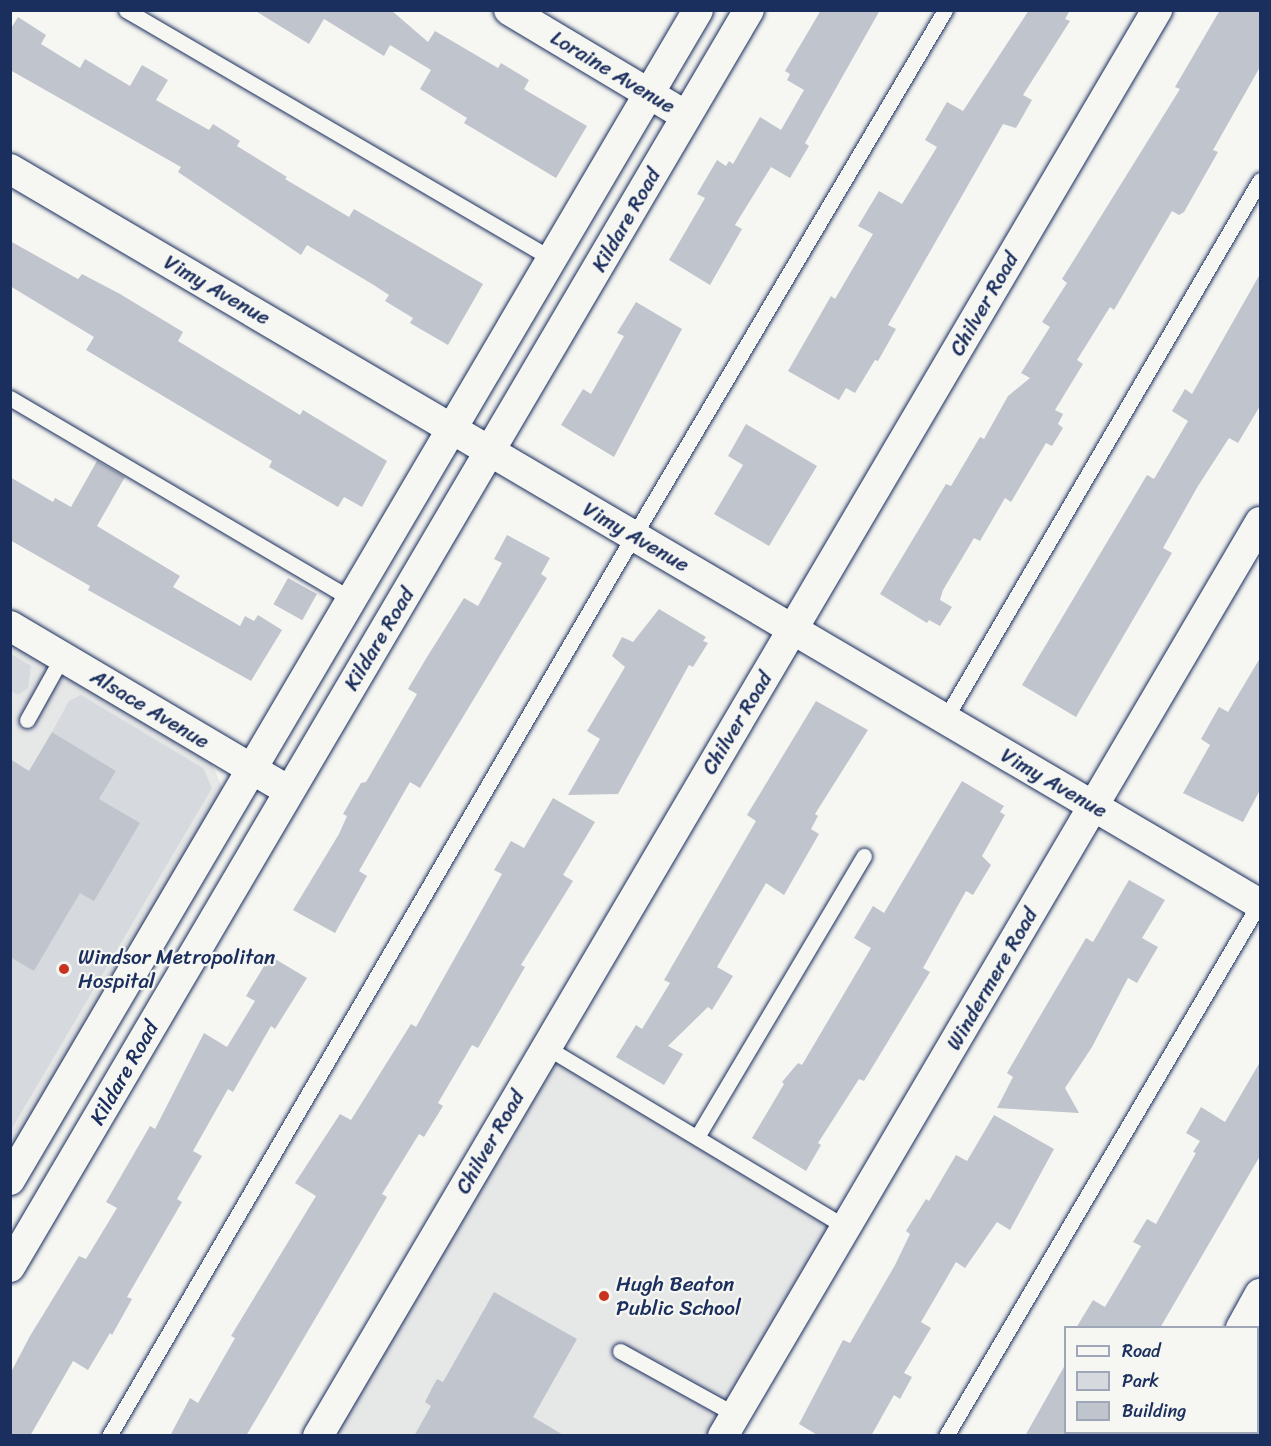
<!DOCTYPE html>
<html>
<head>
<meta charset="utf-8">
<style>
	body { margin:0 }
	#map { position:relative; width:1271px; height:1446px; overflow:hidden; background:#f6f6f2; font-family:Sriracha,sans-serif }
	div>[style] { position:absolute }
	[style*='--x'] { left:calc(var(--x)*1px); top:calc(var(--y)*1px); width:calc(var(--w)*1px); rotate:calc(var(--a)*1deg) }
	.built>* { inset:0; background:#e6e7e7 }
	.green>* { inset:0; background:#d6d9dd }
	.building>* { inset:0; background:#c0c4cd; transform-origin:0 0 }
	.roads { filter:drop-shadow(0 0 2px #1b2f5e) drop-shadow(0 0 2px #1b2f5e) }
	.lane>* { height:15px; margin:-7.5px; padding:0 7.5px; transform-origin:7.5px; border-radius:7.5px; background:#f6f6f2 }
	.street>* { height:30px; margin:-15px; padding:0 15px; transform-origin:15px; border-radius:15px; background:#f6f6f2 }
	.dots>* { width:16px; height:16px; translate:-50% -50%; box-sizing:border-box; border:3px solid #f6f6f2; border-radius:50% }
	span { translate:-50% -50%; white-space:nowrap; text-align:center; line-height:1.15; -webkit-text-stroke:4.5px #f6f6f2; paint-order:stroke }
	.street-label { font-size:21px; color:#1b2f5e }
	.poi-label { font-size:21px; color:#1b2f5e }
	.left { translate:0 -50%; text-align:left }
	.frame { position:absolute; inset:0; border:12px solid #1b2f5e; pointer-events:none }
	.legend { position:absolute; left:1064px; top:1326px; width:195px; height:108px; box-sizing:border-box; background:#f6f6f2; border:2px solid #9ea6b7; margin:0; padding:8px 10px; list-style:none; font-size:18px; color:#1b2f5e }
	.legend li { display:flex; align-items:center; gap:12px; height:30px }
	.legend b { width:30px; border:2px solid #9ea6b7 }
</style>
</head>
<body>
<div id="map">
	<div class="built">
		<i style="clip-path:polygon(11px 644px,211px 762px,223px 789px,11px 1150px)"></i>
		<i style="clip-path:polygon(556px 1062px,831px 1226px,708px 1435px,335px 1436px)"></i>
	</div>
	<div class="green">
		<i style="clip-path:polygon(11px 654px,31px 666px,28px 688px,18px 695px,11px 691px)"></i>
		<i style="clip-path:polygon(81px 695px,203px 768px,212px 788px,11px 1130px,11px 957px,34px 971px,69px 912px,99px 799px,116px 771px,52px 732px,69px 701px)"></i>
	</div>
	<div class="building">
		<i style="clip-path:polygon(254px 10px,391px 10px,428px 42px,435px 31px,498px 68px,501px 63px,529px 80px,524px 89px,527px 91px,587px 126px,556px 178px,464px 123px,467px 118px,420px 89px,431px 70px,390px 45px,384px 56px,324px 19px,309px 44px)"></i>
		<i style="clip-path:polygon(821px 10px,880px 10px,805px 143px,809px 146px,790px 178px,771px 167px,735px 225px,742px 229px,710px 285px,669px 260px,705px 198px,697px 194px,717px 160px,726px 166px,729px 161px,733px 164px,760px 117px,781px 130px,804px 90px,787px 80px,790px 74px,785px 71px)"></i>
		<i style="clip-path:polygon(1029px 10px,1070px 10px,1065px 19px,1070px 21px,1023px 95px,1032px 100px,1016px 128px,1003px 124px,888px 325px,896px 329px,878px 361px,875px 360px,855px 393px,846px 388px,839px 400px,788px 371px,831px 296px,835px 299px,873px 234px,858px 226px,879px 191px,902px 204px,937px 147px,925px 140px,947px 102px,963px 111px)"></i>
		<i style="clip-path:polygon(1220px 10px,1260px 10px,1260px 67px,1213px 150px,1218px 152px,1184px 212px,1179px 215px,1172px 211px,1114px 310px,1110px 307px,1077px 360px,1083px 364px,1055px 410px,1063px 414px,1058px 424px,1063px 428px,1052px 446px,1046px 443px,1011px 502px,1005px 498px,980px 541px,974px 538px,943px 590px,940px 600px,952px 607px,940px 626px,929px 620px,927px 623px,880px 594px,946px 484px,951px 486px,980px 437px,984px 439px,1008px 396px,1030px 378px,1021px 373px,1050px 327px,1042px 322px,1067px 283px,1062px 279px,1180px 89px,1175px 87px)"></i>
		<i style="clip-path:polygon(18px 17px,46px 35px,41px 44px,80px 68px,85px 59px,130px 86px,142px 65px,168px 80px,156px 100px,209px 130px,213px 124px,240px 141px,237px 146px,287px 177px,285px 179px,349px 217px,354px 209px,483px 284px,448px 345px,410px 323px,413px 318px,385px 301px,389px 295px,372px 284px,307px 245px,301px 255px,178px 172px,181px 167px,10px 70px,10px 30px)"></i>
		<i style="clip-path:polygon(10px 241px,78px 279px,82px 274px,120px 294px,183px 332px,178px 341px,300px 415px,303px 410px,387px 461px,362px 507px,344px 497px,338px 507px,269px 467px,272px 461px,86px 350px,94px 337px,10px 286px)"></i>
		<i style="clip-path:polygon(1260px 274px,1260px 406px,1238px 443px,1229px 438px,1198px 486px,1163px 548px,1172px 553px,1076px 717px,1022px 685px,1147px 475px,1154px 479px,1188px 421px,1172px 411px,1185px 389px,1192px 394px)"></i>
		<i style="clip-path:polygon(636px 302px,682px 329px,614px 457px,561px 425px,583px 389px,591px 394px,624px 336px,617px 333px)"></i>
		<i style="clip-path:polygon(746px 424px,817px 466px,769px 546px,714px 514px,743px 465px,728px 456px)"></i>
		<i style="clip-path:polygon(97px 461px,125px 477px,97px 526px,180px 576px,173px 587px,240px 626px,245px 616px,254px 621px,258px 615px,282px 630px,251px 681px,88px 590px,90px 586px,10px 540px,10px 477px,53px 502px,55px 498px,71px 507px)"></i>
		<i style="clip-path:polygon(507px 535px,550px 558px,541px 574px,547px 578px,420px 788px,410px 782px,359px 871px,367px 876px,335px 933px,293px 910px,339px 834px,347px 816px,343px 814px,361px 783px,366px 782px,417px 694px,408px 689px,427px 657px,464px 598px,478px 606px,502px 563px,494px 559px)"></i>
		<i style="left:288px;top:578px;width:33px;height:30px;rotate:29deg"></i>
		<i style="clip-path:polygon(659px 609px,706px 637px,703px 641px,708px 643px,693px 667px,689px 665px,618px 794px,568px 795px,600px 739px,587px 731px,625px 667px,612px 656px,622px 637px,633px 642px)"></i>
		<i style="clip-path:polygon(1260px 658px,1260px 790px,1243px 822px,1183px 793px,1210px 745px,1201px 739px,1219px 707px,1228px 712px)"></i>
		<i style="clip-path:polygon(816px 701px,868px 730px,815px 814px,818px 816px,811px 829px,819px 834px,784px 895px,766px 883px,717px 967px,733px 976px,712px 1010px,708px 1007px,668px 1046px,683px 1054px,664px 1085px,616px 1057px,636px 1025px,642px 1029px,670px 983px,664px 980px,756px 821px,747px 815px)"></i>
		<i style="clip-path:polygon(52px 732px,116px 771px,99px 799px,140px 823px,94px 901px,80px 893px,34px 971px,10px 957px,10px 759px,29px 771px)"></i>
		<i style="clip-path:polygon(962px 781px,1004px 806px,1000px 812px,1005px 815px,982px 856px,991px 865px,973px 895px,966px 891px,923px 968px,930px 972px,864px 1081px,859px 1079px,818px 1143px,821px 1145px,806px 1171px,752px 1138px,784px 1084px,782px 1082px,798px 1063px,802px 1065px,871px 948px,854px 938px,873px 906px,884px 913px)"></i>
		<i style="clip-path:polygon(553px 798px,595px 822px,563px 875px,573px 881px,521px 965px,525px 967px,478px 1048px,472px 1045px,438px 1103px,443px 1106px,424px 1137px,419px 1134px,382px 1194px,387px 1197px,246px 1436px,170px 1436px,190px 1398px,198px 1403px,235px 1338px,231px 1336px,316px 1196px,295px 1183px,340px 1114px,351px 1120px,411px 1024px,416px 1027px,502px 874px,494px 870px,511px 841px,524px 848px)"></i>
		<i style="clip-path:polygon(1129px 880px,1165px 900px,1142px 938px,1158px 947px,1137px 983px,1128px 978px,1092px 1047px,1065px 1088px,1079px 1113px,997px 1108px,1013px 1077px,1007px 1073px,1033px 1028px,1086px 938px,1093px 942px)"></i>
		<i style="clip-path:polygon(270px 956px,307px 978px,275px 1029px,271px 1026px,233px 1092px,228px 1089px,193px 1151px,202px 1156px,177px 1199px,182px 1202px,127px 1297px,132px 1299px,112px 1335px,110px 1333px,88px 1370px,73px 1361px,30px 1436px,10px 1436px,10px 1374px,30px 1336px,79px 1256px,86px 1259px,117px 1208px,106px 1202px,150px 1126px,155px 1129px,204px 1033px,227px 1047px,255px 1001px,246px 996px)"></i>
		<i style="clip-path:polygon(1260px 1062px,1260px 1156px,1160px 1328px,1076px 1328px,1093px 1300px,1105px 1307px,1141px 1246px,1133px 1242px,1147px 1219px,1156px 1224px,1196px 1153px,1193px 1152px,1200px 1141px,1186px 1133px,1201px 1107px,1225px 1122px)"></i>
		<i style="clip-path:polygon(994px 1115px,1054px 1149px,1010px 1230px,997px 1222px,965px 1268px,956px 1262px,921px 1322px,931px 1328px,904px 1373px,912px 1377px,900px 1399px,894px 1395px,871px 1436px,819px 1436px,799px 1424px,843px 1340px,850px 1343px,895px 1265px,910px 1234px,906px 1231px,926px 1199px,929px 1201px,956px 1155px,967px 1161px)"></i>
		<i style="clip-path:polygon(494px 1292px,577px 1339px,533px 1417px,565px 1436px,414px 1436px,431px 1406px,425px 1402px,431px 1390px,437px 1379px,443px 1382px)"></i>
		<i style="clip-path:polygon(1065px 1365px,1065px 1436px,1025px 1436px)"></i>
	</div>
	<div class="roads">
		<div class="lane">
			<i style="--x:126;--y:10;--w:493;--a:30.3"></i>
			<i style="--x:10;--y:398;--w:396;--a:30.5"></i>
			<i style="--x:945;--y:719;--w:624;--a:-59.7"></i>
			<i style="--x:27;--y:720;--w:72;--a:-60.9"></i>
			<i style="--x:546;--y:1047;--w:350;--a:31"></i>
			<i style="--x:697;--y:1137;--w:327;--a:-59.3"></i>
			<i style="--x:620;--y:1351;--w:132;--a:28.9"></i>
			<i style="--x:109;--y:1436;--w:1003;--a:-59.78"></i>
			<i style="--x:614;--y:569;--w:650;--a:-59.37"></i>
			<i style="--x:946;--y:1436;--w:619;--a:-59.54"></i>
		</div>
		<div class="street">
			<i style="--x:509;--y:10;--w:206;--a:30.9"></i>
			<i style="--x:10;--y:169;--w:1450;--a:30.46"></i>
			<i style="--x:10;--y:626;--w:324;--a:30.6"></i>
			<i style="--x:10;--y:1180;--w:1357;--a:-59.54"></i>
			<i style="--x:10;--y:1267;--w:1458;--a:-59.55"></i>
			<i style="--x:1241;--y:1328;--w:39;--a:-61"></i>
			<i style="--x:318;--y:1436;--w:1655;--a:-59.53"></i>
			<i style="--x:723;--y:1436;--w:1060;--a:-59.56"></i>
			<i style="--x:1177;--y:1436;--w:4;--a:-63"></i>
		</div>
	</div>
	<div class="dots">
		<i style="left:64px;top:969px;background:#c8321e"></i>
		<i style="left:604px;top:1296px;background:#c8321e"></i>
	</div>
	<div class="street-label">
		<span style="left:613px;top:72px;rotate:31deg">Loraine Avenue</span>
		<span style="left:626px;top:220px;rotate:-60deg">Kildare Road</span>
		<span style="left:217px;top:290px;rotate:30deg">Vimy Avenue</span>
		<span style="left:984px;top:304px;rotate:-60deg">Chilver Road</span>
		<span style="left:636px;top:537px;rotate:30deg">Vimy Avenue</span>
		<span style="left:379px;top:639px;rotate:-59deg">Kildare Road</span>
		<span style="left:150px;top:709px;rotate:31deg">Alsace Avenue</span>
		<span style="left:737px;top:723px;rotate:-59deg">Chilver Road</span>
		<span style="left:1054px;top:783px;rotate:30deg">Vimy Avenue</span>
		<span style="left:992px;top:979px;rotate:-60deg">Windermere Road</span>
		<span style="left:124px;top:1073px;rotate:-60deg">Kildare Road</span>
		<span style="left:490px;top:1142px;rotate:-60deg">Chilver Road</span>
	</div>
	<div class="poi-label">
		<span class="left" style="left:78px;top:969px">Windsor Metropolitan<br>Hospital</span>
		<span class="left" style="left:616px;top:1296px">Hugh Beaton<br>Public School</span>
	</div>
	<div class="frame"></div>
	<ul class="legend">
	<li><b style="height:8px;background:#f6f6f2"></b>Road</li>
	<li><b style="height:16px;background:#d6d9dd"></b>Park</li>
	<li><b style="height:16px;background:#c0c4cd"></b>Building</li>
	</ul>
</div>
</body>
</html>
